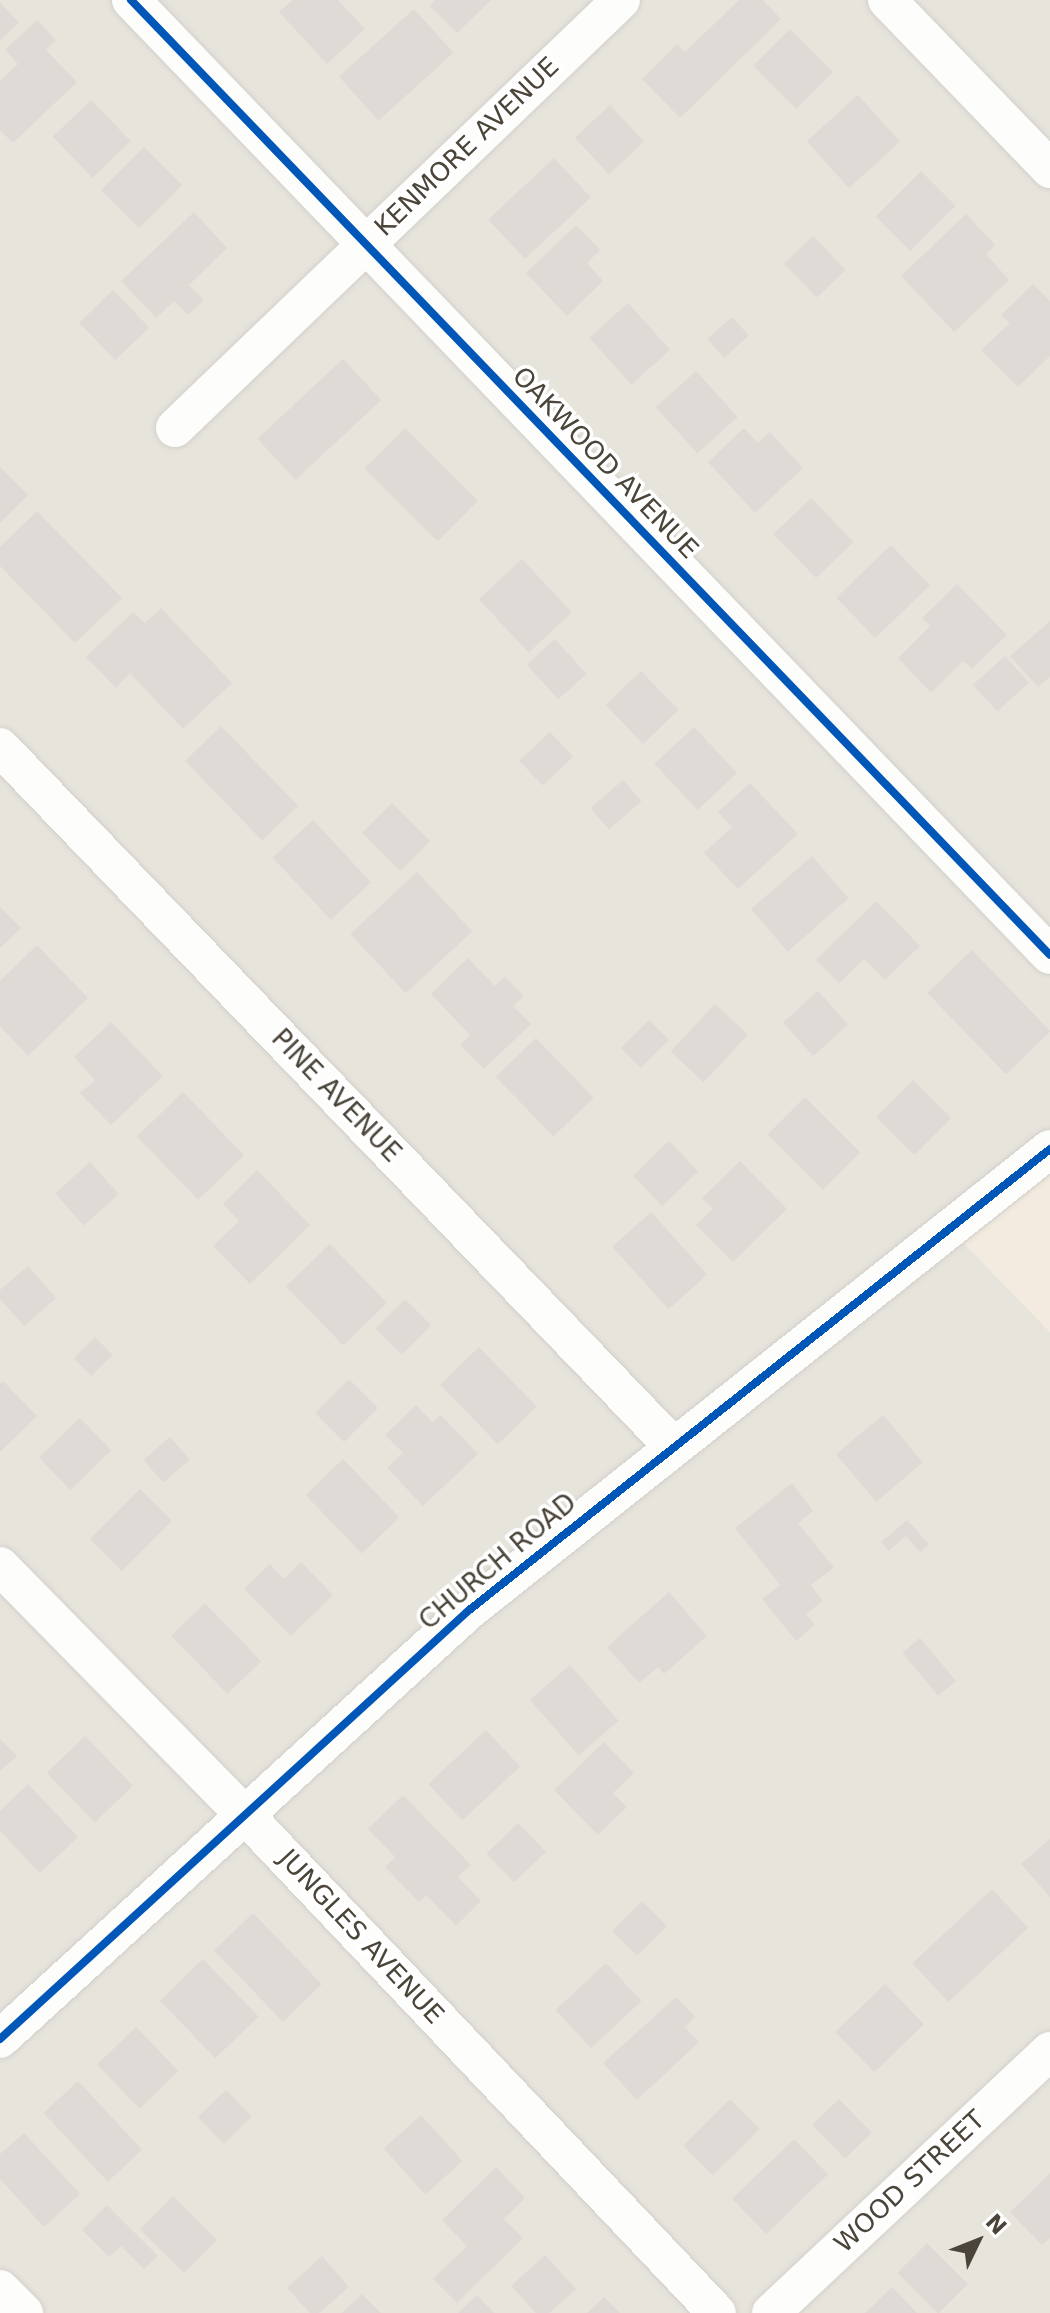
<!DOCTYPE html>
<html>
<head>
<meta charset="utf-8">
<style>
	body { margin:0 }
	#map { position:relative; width:1050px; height:2313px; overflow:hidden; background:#f4f2ee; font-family:"DejaVu Sans",sans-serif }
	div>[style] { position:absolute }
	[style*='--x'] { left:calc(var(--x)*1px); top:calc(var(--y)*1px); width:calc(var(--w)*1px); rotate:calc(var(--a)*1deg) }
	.residential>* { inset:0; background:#e7e4dc }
	.commercial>* { inset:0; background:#f3ebdf }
	.building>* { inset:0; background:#dedbd6; transform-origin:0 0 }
	.roads { filter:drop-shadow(0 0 2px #d2d0cb) drop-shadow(0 0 2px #d2d0cb) }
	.minor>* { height:38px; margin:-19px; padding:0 19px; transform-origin:19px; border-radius:19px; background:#fdfdfc }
	.cycleway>* { height:8px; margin:-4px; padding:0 4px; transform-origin:4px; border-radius:4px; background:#0057b8 }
	span { translate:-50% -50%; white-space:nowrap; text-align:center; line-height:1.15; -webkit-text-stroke:7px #fff; paint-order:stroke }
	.street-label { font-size:26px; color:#4b4439 }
	.north { position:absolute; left:938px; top:2201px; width:80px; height:80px; -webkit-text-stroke:6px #fff; paint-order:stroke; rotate:47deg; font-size:22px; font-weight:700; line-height:32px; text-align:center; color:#4b4439 }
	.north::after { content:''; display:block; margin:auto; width:28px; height:36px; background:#4b4439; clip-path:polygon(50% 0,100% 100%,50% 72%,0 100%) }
</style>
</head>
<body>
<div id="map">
	<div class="residential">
		<i style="clip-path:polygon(0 0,1050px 0,1050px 1170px,960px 1239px,1050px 1332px,1050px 2313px,0 2313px)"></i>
	</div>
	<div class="commercial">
		<i style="clip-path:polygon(1050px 1170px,1050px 1332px,960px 1239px)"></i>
	</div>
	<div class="building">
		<i style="clip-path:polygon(293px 0,338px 0,365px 29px,327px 64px,279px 12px)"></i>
		<i style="clip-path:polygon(435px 0,491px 0,457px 33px,430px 6px)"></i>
		<i style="clip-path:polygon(739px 0,763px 0,781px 19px,680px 118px,642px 79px,677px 44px,685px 52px)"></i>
		<i style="clip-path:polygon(0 2px,19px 23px,0 40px)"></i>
		<i style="left:414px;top:9px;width:59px;height:101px;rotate:48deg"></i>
		<i style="clip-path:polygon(37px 20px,56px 40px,46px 50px,77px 82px,13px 143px,0 130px,0 81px,18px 64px,5px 50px)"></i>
		<i style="left:790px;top:29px;width:61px;height:52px;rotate:45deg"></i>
		<i style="left:858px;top:95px;width:63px;height:69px;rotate:48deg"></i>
		<i style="left:91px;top:100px;width:57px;height:53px;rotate:46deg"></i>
		<i style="left:610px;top:105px;width:50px;height:48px;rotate:47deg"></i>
		<i style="left:144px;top:147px;width:54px;height:61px;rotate:45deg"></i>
		<i style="left:554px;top:158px;width:54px;height:90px;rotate:47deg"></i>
		<i style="left:921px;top:171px;width:49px;height:64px;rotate:45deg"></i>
		<i style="clip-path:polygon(194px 212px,227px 248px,189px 285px,204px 300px,188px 315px,174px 301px,156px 318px,121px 281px)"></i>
		<i style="clip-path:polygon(966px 214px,995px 245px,986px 254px,1009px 280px,954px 332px,901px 276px)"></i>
		<i style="clip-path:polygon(576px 225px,600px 250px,587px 263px,603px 281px,567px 316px,526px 273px)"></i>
		<i style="left:813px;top:236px;width:47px;height:40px;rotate:46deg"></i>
		<i style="clip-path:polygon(1033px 284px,1050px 301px,1050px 356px,1018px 387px,981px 350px,1010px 323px,1001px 315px)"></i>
		<i style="left:113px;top:290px;width:52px;height:47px;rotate:46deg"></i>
		<i style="left:628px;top:303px;width:63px;height:52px;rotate:48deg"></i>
		<i style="left:732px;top:317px;width:25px;height:33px;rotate:48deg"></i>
		<i style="left:343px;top:359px;width:56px;height:117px;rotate:47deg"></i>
		<i style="left:696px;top:371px;width:62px;height:54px;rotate:48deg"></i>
		<i style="left:405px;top:428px;width:103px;height:57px;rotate:45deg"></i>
		<i style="clip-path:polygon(744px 428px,758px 443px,770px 432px,803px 468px,755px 513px,708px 462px)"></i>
		<i style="clip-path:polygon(0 467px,28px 495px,0 523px)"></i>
		<i style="left:811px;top:498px;width:61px;height:52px;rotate:46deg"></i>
		<i style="clip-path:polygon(37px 511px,122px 598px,75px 643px,0 566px,0 547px)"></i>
		<i style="left:891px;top:545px;width:56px;height:76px;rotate:46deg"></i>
		<i style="left:522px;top:559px;width:73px;height:59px;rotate:47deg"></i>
		<i style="clip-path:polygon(957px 584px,1007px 635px,972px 669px,963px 661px,931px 693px,898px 658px,930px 626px,922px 618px)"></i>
		<i style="clip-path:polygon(161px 608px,232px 683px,183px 729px,130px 673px,116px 688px,86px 657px,133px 612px,145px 623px)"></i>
		<i style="clip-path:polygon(1050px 621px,1050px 677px,1038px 687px,1010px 656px)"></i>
		<i style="left:555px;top:639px;width:47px;height:38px;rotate:48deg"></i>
		<i style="left:1005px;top:656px;width:36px;height:43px;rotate:48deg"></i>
		<i style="left:641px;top:671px;width:54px;height:49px;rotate:46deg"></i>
		<i style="left:221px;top:726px;width:111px;height:50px;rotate:46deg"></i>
		<i style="left:694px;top:727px;width:63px;height:54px;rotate:47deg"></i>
		<i style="left:550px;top:732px;width:34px;height:42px;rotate:47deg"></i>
		<i style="left:623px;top:780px;width:28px;height:43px;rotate:49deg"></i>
		<i style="clip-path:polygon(750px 783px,798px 834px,738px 889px,704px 853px,732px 827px,718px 812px)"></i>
		<i style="left:392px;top:803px;width:54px;height:42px;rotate:45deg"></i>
		<i style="left:313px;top:820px;width:85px;height:55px;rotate:47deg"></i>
		<i style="left:812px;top:856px;width:56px;height:81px;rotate:49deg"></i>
		<i style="left:417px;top:872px;width:81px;height:91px;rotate:47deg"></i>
		<i style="clip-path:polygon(876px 901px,920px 946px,885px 980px,864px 959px,839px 983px,816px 960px)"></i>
		<i style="clip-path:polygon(0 907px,21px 928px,0 948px)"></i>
		<i style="clip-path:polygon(37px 945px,88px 998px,28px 1056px,0 1026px,0 981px)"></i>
		<i style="left:972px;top:950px;width:113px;height:62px;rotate:46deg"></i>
		<i style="clip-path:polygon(468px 958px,495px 986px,505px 977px,524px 996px,513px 1006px,531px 1024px,484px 1069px,460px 1045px,470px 1035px,431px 994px)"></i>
		<i style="left:818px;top:991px;width:45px;height:47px;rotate:48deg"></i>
		<i style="left:715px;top:1004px;width:45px;height:65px;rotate:43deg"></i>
		<i style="left:649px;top:1020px;width:28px;height:40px;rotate:45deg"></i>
		<i style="clip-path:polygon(111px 1022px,163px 1076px,111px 1125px,80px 1093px,95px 1080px,74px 1057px)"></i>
		<i style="left:536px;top:1038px;width:83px;height:56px;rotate:46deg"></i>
		<i style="left:913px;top:1080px;width:54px;height:52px;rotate:45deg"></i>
		<i style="left:183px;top:1092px;width:88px;height:64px;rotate:46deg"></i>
		<i style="left:805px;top:1097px;width:78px;height:53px;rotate:45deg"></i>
		<i style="left:669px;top:1141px;width:42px;height:50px;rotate:46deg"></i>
		<i style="clip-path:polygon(740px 1161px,787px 1209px,733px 1262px,696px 1225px,713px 1209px,702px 1198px)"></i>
		<i style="left:90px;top:1162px;width:43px;height:47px;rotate:48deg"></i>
		<i style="clip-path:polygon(257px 1170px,310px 1225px,250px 1284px,213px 1246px,239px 1221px,223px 1204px)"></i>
		<i style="left:651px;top:1212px;width:84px;height:52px;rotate:48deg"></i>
		<i style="left:330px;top:1244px;width:82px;height:61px;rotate:46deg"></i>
		<i style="clip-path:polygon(28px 1266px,56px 1298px,24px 1326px,0 1299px,0 1290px)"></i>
		<i style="left:405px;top:1299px;width:37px;height:42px;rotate:45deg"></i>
		<i style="left:95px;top:1337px;width:25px;height:30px;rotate:45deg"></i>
		<i style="left:479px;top:1347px;width:83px;height:54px;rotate:46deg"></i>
		<i style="left:349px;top:1379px;width:41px;height:48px;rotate:45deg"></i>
		<i style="clip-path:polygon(3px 1381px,37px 1416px,0 1452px,0 1384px)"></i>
		<i style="clip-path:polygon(416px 1405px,432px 1422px,441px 1415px,478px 1454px,423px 1506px,387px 1468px,403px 1453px,385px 1435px)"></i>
		<i style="left:883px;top:1415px;width:62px;height:61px;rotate:50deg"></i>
		<i style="left:80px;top:1418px;width:45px;height:57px;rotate:46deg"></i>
		<i style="left:170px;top:1437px;width:30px;height:35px;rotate:49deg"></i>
		<i style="left:343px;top:1459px;width:81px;height:52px;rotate:46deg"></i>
		<i style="clip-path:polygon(792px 1483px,813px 1511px,798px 1523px,834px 1568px,811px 1585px,823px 1601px,806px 1614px,815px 1625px,796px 1641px,762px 1599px,780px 1585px,735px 1528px)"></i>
		<i style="left:140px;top:1489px;width:45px;height:71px;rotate:45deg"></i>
		<i style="clip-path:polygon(907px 1520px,929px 1544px,920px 1552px,906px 1536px,889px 1551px,881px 1542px)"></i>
		<i style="clip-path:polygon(301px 1562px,333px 1595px,291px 1636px,244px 1589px,270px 1564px,284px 1579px)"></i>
		<i style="clip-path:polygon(669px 1592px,707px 1636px,664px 1674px,658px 1667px,639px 1683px,607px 1647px)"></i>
		<i style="left:205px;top:1603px;width:81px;height:47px;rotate:46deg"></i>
		<i style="left:920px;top:1638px;width:56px;height:23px;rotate:50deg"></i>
		<i style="left:570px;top:1665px;width:74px;height:53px;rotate:49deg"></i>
		<i style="left:486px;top:1730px;width:50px;height:79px;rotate:47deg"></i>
		<i style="left:85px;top:1736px;width:69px;height:53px;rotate:46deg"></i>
		<i style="clip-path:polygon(0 1739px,17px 1756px,0 1771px)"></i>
		<i style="clip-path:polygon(604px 1742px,634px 1773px,613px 1793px,627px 1807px,598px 1835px,554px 1790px)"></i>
		<i style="clip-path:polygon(28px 1784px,78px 1837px,40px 1873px,0 1831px,0 1811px)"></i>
		<i style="clip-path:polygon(403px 1795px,471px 1865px,458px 1877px,481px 1901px,456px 1926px,426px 1895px,419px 1902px,385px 1867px,395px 1857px,368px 1829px)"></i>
		<i style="left:518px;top:1823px;width:40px;height:44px;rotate:46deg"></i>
		<i style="clip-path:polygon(1050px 1839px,1050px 1897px,1021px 1864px)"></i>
		<i style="left:992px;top:1889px;width:53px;height:109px;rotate:47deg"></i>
		<i style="left:642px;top:1901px;width:35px;height:42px;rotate:45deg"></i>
		<i style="left:253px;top:1913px;width:99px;height:54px;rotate:46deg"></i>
		<i style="left:203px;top:1959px;width:80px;height:60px;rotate:46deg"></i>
		<i style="left:606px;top:1963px;width:52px;height:69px;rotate:47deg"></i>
		<i style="left:885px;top:1984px;width:56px;height:69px;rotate:46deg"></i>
		<i style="clip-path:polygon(676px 1997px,695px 2017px,685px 2027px,699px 2042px,637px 2100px,603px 2063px)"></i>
		<i style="left:136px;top:2027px;width:61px;height:54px;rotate:46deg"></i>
		<i style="left:78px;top:2081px;width:94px;height:47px;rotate:47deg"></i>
		<i style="left:226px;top:2090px;width:37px;height:39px;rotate:46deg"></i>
		<i style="left:730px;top:2099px;width:42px;height:66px;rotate:45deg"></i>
		<i style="left:839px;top:2099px;width:47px;height:37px;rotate:46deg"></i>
		<i style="left:421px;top:2115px;width:62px;height:50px;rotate:48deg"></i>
		<i style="clip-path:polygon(24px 2133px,80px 2194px,44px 2227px,0 2179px,0 2154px)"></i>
		<i style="left:794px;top:2139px;width:49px;height:86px;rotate:46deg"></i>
		<i style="clip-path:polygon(496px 2167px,525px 2198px,504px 2219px,523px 2238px,457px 2303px,433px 2279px,467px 2246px,442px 2220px)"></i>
		<i style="clip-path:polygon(1050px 2173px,1050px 2238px,1042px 2245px,1010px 2212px)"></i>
		<i style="left:173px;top:2196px;width:62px;height:47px;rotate:45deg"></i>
		<i style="clip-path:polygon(107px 2205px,158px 2256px,144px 2269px,121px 2246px,109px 2257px,82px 2230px)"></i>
		<i style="left:927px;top:2243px;width:58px;height:42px;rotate:45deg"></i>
		<i style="clip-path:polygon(545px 2255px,576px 2289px,549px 2313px,536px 2313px,511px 2286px)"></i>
		<i style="clip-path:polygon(322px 2256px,349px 2287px,319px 2313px,310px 2313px,287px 2288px)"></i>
		<i style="clip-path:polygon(892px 2287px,917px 2313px,865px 2313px)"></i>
		<i style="clip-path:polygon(362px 2294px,381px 2313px,342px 2313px)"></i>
		<i style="clip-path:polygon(477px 2295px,494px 2313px,458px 2313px)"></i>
		<i style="clip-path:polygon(604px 2297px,620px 2313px,587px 2313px)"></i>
	</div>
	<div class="roads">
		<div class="minor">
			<i style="--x:131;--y:0;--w:1325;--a:46.1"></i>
			<i style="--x:887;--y:0;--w:235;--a:46"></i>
			<i style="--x:175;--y:428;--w:618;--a:-43.82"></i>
			<i style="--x:0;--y:747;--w:969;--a:46.09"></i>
			<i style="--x:0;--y:1566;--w:349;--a:45.5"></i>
			<i style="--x:245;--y:1815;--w:686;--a:46.54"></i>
			<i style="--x:0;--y:2039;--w:634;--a:-42.44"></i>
			<i style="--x:468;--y:1611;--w:743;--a:-38.44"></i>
			<i style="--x:0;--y:2289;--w:34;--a:45"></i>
			<i style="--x:771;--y:2313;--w:383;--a:-43.2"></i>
		</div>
	</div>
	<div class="cycleway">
		<i style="--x:131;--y:0;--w:1325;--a:46.1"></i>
		<i style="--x:0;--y:2039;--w:634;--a:-42.44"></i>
		<i style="--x:468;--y:1611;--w:743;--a:-38.44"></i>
	</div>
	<div class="street-label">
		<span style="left:467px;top:147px;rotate:-44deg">KENMORE AVENUE</span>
		<span style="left:605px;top:463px;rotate:46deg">OAKWOOD AVENUE</span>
		<span style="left:336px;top:1096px;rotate:46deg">PINE AVENUE</span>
		<span style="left:498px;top:1562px;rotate:-40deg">CHURCH ROAD</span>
		<span style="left:361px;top:1937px;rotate:47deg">JUNGLES AVENUE</span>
		<span style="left:910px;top:2182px;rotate:-43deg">WOOD STREET</span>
	</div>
	<div class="north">N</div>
</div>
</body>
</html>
